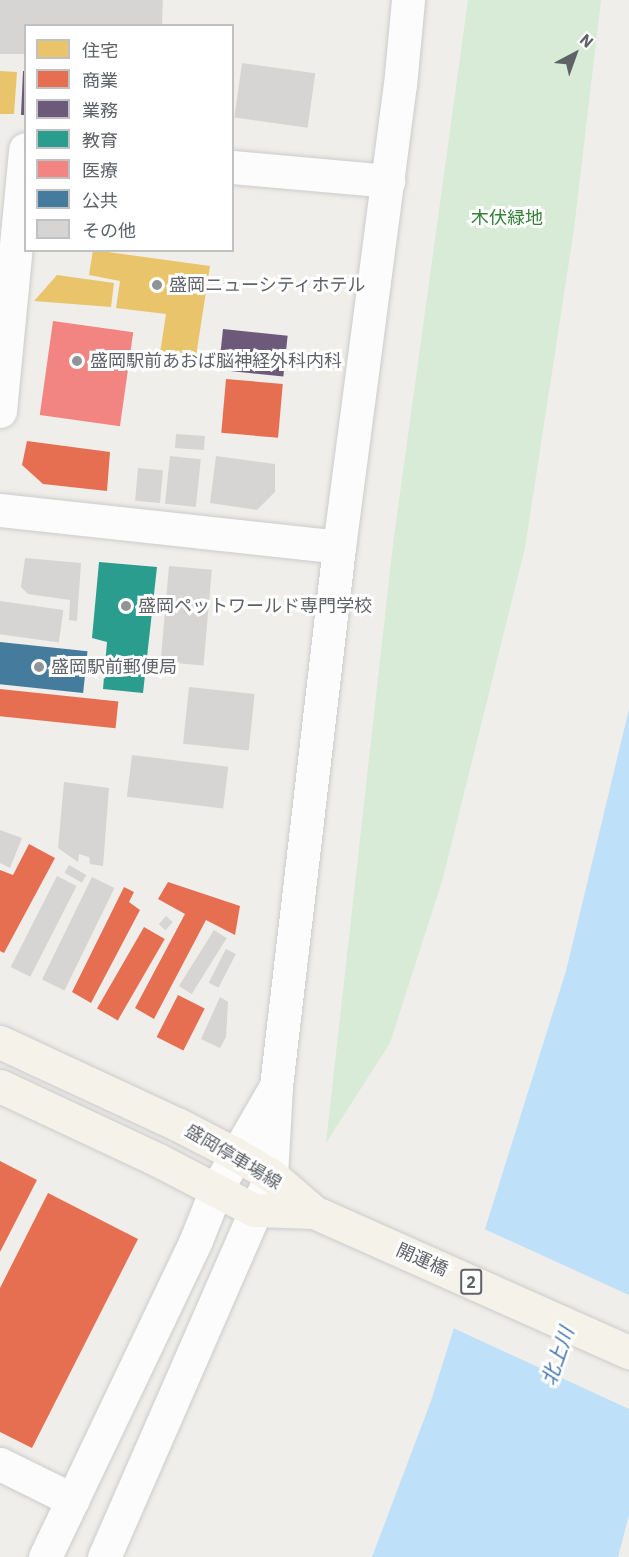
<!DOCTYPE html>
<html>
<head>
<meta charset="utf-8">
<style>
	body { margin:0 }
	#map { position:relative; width:629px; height:1557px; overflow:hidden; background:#efeeea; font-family:"IBM Plex Sans","Noto Sans JP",sans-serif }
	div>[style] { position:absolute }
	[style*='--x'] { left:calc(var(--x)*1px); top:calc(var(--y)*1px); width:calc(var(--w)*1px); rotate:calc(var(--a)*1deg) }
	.green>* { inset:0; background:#d8ebd6 }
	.water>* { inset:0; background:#bfe0f9 }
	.pier>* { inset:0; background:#efeeea }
	.homes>* { inset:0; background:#e9c46a }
	.shops>* { inset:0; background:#e76f51; transform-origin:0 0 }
	.offices>* { inset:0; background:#6d597a; transform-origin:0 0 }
	.schools>* { inset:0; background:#2a9d8f }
	.health>* { inset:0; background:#f28482; transform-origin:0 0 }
	.public>* { inset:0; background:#457b9d; transform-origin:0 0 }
	.building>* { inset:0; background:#d6d5d3; transform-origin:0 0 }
	.roads { filter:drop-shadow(0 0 2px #cbcccc) drop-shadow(0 0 2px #cbcccc) }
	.minor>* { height:33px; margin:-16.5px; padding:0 16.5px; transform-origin:16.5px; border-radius:16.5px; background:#fdfcfc }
	.major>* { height:33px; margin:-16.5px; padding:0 16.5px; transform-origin:16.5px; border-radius:16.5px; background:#f4f2e9 }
	.dots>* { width:16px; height:16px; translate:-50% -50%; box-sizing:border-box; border:3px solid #fff; border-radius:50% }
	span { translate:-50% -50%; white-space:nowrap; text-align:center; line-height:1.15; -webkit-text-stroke:6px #fff; paint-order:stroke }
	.shield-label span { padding:2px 4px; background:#fff; border:2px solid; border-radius:4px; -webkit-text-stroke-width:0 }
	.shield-label { font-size:16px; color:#5f6368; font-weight:700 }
	.park-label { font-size:18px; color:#348238 }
	.poi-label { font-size:18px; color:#5f6368 }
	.left { translate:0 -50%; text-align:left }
	.street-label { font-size:18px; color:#5f6368 }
	.water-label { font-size:20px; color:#4174aa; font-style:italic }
	.legend { position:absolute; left:24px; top:24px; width:210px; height:228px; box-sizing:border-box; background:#fff; border:2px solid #bfc1c3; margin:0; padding:8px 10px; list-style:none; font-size:18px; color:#5f6368 }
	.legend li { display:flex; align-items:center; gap:12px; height:30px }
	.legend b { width:30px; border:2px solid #bfc1c3 }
	.north { position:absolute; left:545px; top:24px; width:60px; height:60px; -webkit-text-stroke:4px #fff; paint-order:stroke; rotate:41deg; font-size:16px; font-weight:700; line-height:24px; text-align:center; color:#5f6368 }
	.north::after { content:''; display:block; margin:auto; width:21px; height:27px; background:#5f6368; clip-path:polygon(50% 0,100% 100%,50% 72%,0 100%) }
</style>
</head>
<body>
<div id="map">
	<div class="green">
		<i style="clip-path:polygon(468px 0,601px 0,574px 229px,525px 548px,443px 878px,390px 1043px,326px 1143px,393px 544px)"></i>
	</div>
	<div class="water">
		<i style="clip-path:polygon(629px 709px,629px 1515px,618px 1557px,372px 1557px,431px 1401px,566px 971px)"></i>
	</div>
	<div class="pier">
		<i style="clip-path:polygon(482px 1228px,629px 1295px,629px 1409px,451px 1327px)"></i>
	</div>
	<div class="homes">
		<i style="clip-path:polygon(0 71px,17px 72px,14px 114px,0 114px)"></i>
		<i style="clip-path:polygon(93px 250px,210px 266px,194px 369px,158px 366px,166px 314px,116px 308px,120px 281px,89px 275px)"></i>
		<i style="clip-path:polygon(57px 275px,114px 283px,111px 307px,34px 301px)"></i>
	</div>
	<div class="shops">
		<i style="left:226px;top:379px;width:57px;height:54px;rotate:5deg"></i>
		<i style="clip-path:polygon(27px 441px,110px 452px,107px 491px,43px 484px,22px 465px)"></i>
		<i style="left:0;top:689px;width:119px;height:27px;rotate:6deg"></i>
		<i style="clip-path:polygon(29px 844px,55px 858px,4px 953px,0 951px,0 870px,13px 875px)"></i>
		<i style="clip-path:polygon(168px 882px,240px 906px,235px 935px,206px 920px,154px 1019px,135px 1008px,185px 914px,158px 899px)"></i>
		<i style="clip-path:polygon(124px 887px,134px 892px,129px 902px,140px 910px,91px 1003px,72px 992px)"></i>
		<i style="left:144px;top:927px;width:24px;height:94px;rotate:30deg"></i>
		<i style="left:178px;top:995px;width:30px;height:47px;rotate:27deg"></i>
		<i style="clip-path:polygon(0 1161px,37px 1180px,0 1252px)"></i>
		<i style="clip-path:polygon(48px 1193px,138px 1239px,32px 1448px,0 1432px,0 1288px)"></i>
	</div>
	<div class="offices">
		<i style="clip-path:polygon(23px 71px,26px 71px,26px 115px,21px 115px)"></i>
		<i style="left:223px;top:329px;width:65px;height:41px;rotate:6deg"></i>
	</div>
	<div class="schools">
		<i style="clip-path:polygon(99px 562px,157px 567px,143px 693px,103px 689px,107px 642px,92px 638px)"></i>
	</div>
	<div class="health">
		<i style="left:53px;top:321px;width:81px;height:95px;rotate:8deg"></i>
	</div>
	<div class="public">
		<i style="left:0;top:642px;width:88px;height:42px;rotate:6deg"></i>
	</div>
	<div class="building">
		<i style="clip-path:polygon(0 0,163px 0,162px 26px,26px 26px,26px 54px,0 54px)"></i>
		<i style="left:242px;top:63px;width:74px;height:55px;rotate:8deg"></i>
		<i style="left:176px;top:434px;width:29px;height:14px;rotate:4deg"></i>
		<i style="left:170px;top:456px;width:31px;height:48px;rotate:6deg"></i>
		<i style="clip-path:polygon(216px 456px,275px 464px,275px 492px,257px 510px,210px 503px)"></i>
		<i style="left:138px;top:468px;width:25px;height:33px;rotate:5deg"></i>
		<i style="clip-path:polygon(25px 558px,81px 563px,77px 621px,69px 620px,70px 600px,28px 594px,21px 587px)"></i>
		<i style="left:169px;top:566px;width:43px;height:96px;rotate:5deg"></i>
		<i style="left:0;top:601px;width:64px;height:33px;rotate:8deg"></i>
		<i style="left:189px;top:687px;width:66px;height:57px;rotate:6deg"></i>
		<i style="left:132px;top:755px;width:97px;height:42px;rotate:7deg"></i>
		<i style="clip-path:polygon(64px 782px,109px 788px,103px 866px,90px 864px,89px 857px,79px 854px,78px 862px,58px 848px)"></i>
		<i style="clip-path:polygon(0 830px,22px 838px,10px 868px,0 863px)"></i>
		<i style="left:69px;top:865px;width:20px;height:9px;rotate:30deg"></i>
		<i style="left:57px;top:876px;width:22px;height:102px;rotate:27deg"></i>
		<i style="left:92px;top:877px;width:25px;height:114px;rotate:26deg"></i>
		<i style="left:166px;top:916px;width:9px;height:11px;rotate:41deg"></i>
		<i style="left:214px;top:930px;width:15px;height:66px;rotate:32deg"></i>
		<i style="left:226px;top:949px;width:11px;height:38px;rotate:27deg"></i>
		<i style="clip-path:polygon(220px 997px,228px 1002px,226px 1037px,220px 1048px,201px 1039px)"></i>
	</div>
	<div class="roads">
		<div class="minor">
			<i style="--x:232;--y:167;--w:157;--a:5.1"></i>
			<i style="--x:0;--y:411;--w:263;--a:-84.5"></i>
			<i style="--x:0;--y:510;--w:341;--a:6.2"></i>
			<i style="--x:276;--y:1086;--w:543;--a:-83.33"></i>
			<i style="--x:339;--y:547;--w:466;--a:-82.5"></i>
			<i style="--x:400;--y:85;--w:85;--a:-84.6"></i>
			<i style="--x:0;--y:1464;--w:81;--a:26.3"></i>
			<i style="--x:45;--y:1557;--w:351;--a:-64.5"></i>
			<i style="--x:196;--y:1240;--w:54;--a:-68.2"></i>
			<i style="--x:216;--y:1190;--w:120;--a:-60"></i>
			<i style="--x:276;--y:1086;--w:89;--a:93.2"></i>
			<i style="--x:271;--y:1175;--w:417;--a:113.6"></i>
		</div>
		<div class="major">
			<i style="--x:0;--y:1042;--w:195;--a:24.9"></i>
			<i style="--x:177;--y:1124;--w:65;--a:27.3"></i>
			<i style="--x:235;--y:1154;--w:42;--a:30.3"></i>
			<i style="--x:271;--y:1175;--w:57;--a:40.7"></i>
			<i style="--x:314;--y:1212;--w:345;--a:24"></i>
			<i style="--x:0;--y:1086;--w:174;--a:25.1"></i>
			<i style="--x:158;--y:1160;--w:108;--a:27.5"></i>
			<i style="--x:254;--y:1210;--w:60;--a:1.9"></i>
		</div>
	</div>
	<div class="dots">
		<i style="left:157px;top:285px;background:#919496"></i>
		<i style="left:77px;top:361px;background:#919496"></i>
		<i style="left:126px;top:606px;background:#919496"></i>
		<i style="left:39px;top:667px;background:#919496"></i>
	</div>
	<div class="shield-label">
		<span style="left:471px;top:1282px">2</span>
	</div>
	<div class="park-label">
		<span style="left:507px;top:218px">木伏緑地</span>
	</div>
	<div class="poi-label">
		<span class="left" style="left:169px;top:285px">盛岡ニューシティホテル</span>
		<span class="left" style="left:90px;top:361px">盛岡駅前あおば脳神経外科内科</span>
		<span class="left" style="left:138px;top:606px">盛岡ペットワールド専門学校</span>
		<span class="left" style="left:51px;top:667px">盛岡駅前郵便局</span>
	</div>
	<div class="street-label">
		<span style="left:233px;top:1157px;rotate:31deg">盛岡停車場線</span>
		<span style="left:422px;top:1260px;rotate:24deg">開運橋</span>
	</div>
	<div class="water-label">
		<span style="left:557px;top:1356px;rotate:-71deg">北上川</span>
	</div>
	<ul class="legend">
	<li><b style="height:16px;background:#e9c46a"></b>住宅</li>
	<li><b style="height:16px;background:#e76f51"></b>商業</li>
	<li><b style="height:16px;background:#6d597a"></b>業務</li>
	<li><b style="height:16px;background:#2a9d8f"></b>教育</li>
	<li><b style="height:16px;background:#f28482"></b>医療</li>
	<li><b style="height:16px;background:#457b9d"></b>公共</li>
	<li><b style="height:16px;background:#d6d5d3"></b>その他</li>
	</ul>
	<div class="north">N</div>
</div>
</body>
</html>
